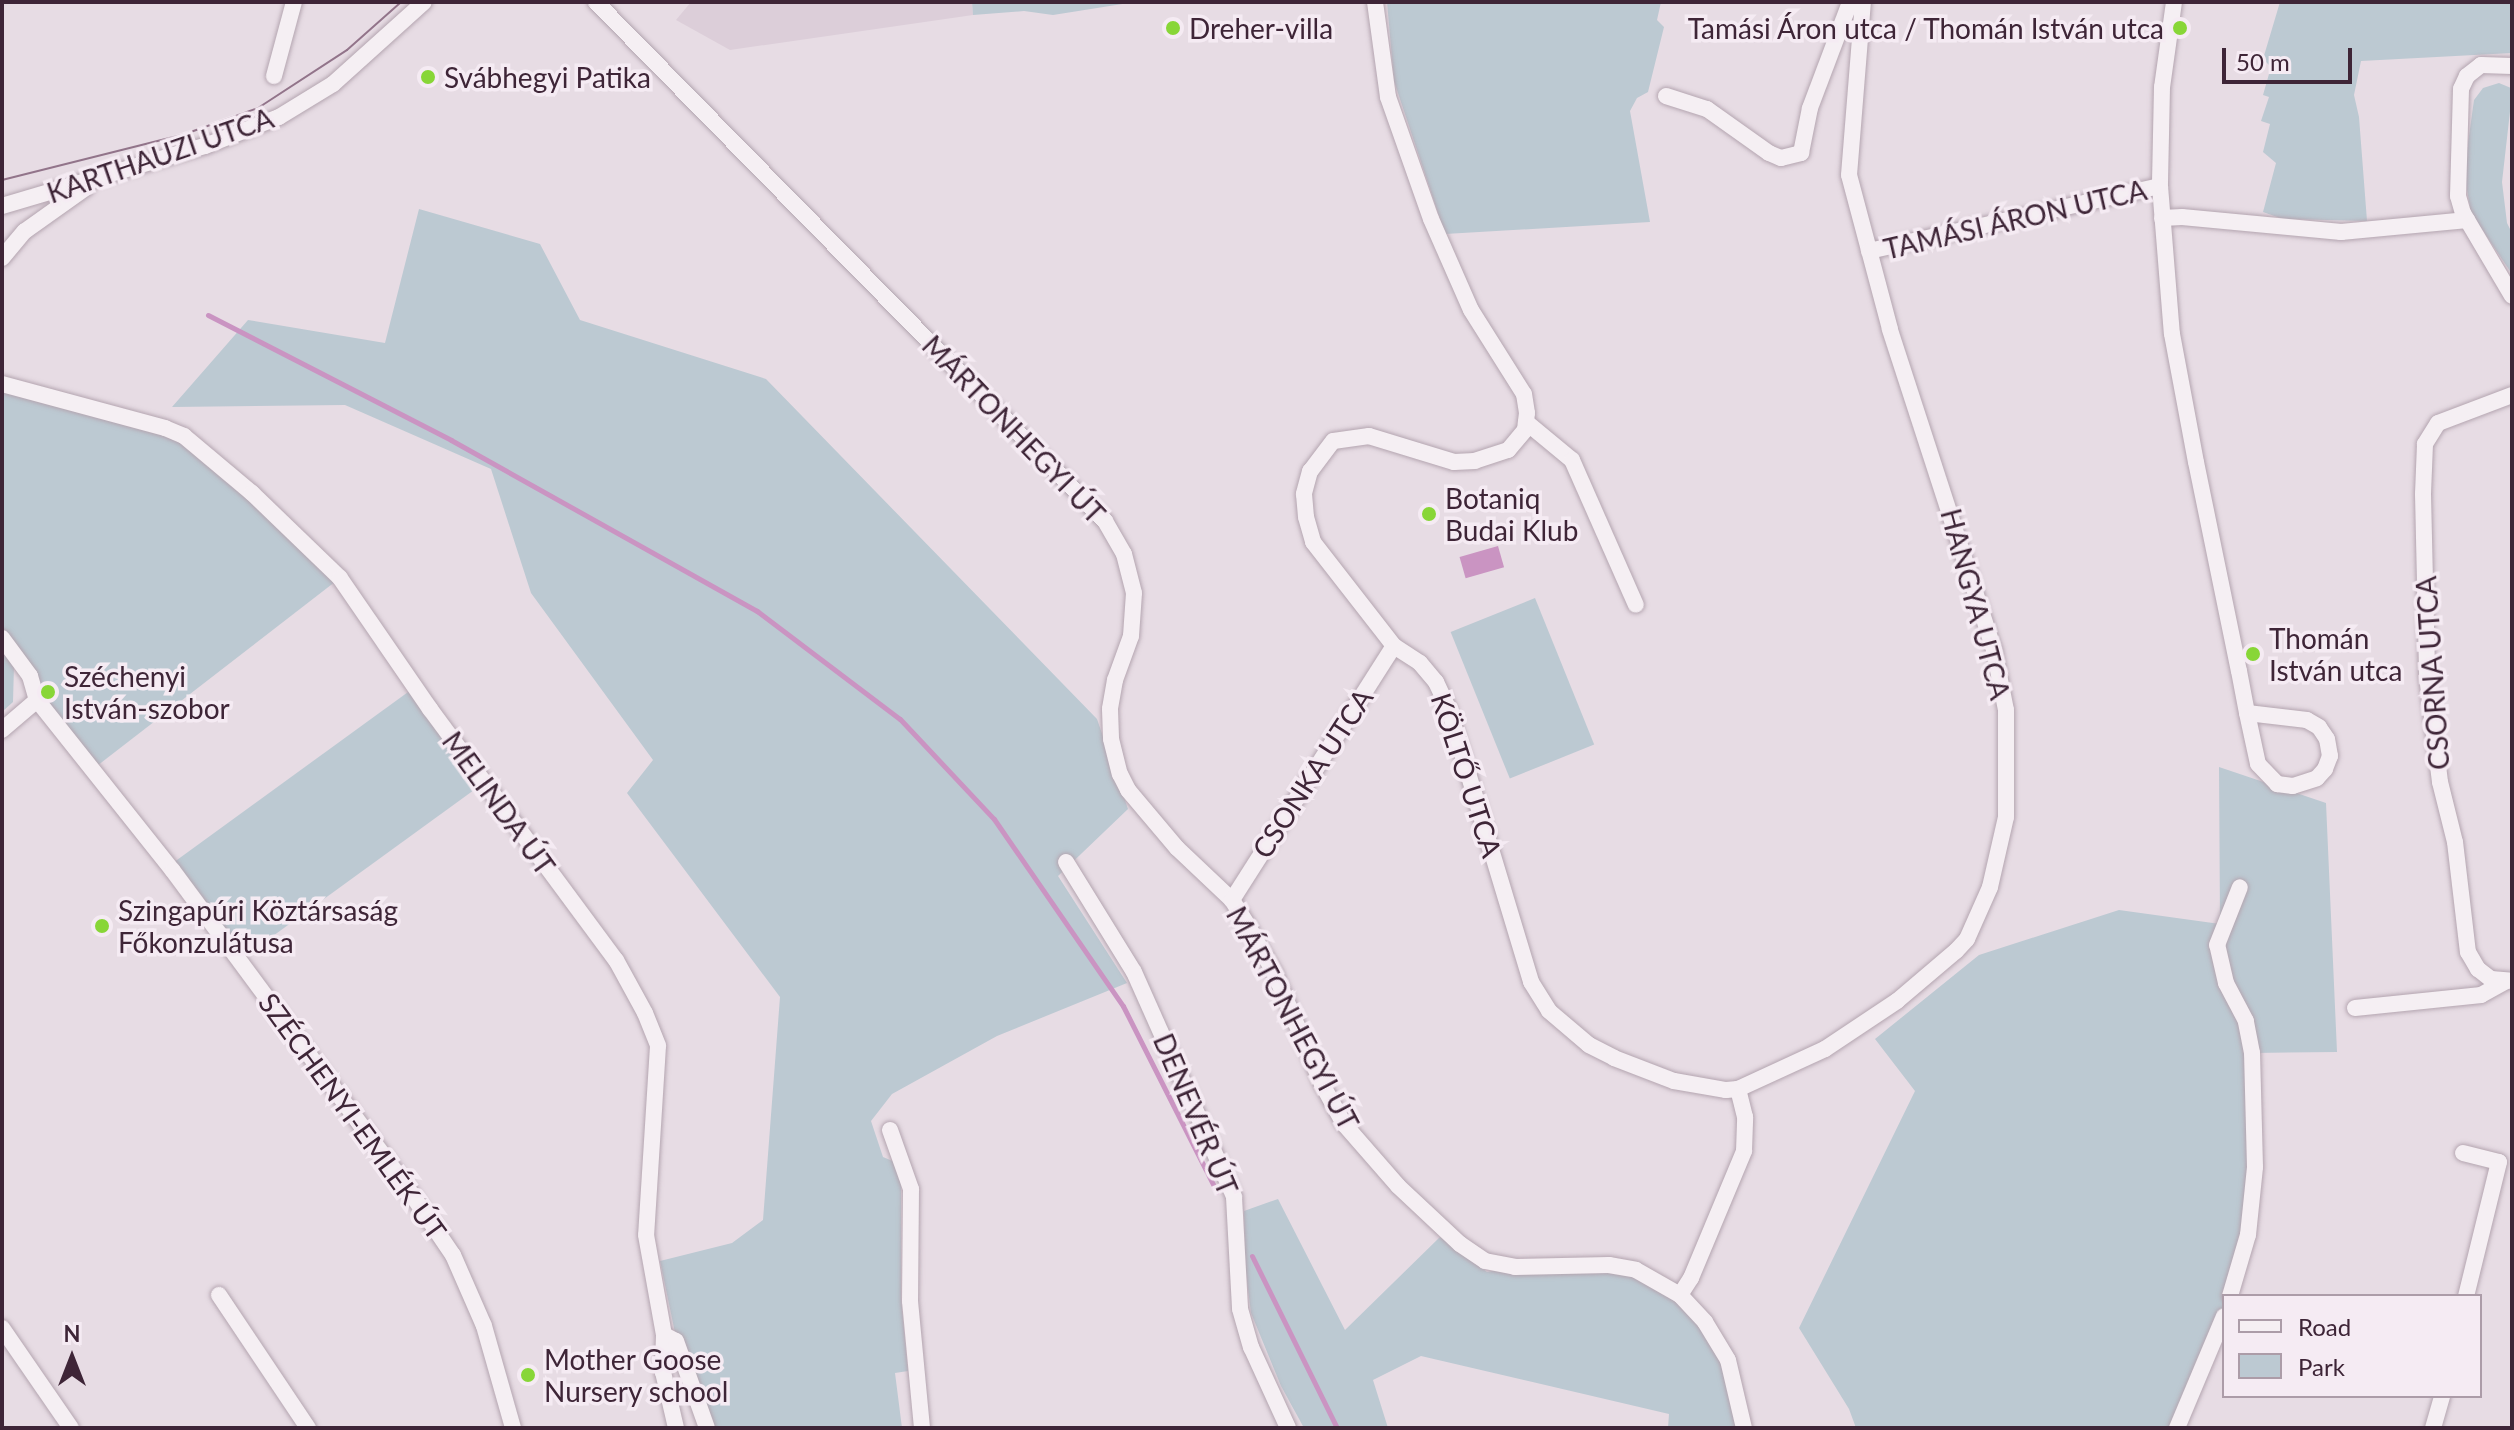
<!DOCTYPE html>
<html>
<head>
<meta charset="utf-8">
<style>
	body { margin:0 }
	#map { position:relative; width:2514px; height:1430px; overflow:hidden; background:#e7dce4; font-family:Lato,sans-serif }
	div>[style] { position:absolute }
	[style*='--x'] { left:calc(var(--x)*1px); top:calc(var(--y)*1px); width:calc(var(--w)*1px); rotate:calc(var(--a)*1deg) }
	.built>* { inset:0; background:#dcced9 }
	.green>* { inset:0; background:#bcc9d2; transform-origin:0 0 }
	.water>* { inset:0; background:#ca94c2; transform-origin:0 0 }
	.stream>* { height:5px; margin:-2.5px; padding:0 2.5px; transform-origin:2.5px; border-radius:2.5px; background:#ca94c2 }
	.roads { filter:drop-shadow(0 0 2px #b4a5b0) drop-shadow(0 0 2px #b4a5b0) }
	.minor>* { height:16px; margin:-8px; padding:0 8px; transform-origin:8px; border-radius:8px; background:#f5eff3 }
	.tram>* { height:2px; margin:-1px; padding:0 1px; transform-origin:1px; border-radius:1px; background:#92748a }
	.dots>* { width:22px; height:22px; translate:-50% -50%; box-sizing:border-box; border:4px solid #f5ebf3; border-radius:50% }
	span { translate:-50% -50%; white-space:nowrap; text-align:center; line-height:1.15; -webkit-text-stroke:7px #f5ebf3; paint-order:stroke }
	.poi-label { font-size:28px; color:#3e2537 }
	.left { translate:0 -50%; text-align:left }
	.right { translate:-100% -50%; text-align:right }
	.street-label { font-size:28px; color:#3e2537 }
	.frame { position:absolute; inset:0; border:4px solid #3e2537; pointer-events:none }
	.legend { position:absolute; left:2222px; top:1294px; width:260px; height:104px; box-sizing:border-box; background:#f5ebf3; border:2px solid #ac9ca8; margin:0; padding:10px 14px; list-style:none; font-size:24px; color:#3e2537 }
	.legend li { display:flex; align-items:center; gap:16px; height:40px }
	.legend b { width:40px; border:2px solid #ac9ca8 }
	.north { position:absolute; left:32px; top:1318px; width:80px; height:80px; -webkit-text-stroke:6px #f5ebf3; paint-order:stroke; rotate:0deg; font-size:22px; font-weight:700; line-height:32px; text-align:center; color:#3e2537 }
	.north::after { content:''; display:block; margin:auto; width:28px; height:36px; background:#3e2537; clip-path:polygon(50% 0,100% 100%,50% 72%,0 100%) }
	.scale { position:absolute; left:2222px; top:48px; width:130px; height:36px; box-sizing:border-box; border:4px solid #3e2537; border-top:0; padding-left:10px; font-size:24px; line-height:28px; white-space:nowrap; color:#3e2537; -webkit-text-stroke:6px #f5ebf3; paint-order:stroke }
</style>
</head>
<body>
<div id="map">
	<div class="built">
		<i style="clip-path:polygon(691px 2px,972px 2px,973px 15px,730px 50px,676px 20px)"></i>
	</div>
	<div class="green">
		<i style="clip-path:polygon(972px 2px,1135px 2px,1053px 15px,1024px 11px,973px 15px)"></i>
		<i style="clip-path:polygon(1387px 2px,1661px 2px,1657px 20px,1664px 27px,1648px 92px,1637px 98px,1630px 111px,1650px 222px,1445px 234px,1394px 81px)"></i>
		<i style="clip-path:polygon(2280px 2px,2512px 2px,2512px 53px,2361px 61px,2354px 95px,2359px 117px,2367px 221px,2283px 219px,2263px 212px,2276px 163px,2263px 152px,2270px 124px,2261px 121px,2269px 97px,2263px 95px,2271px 67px,2263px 59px)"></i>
		<i style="clip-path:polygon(2499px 83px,2511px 88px,2512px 94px,2502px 182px,2507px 223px,2512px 233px,2512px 274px,2471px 213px,2464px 172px,2474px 100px,2483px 88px)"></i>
		<i style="clip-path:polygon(419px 209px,540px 244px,580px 320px,766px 379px,1097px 719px,1128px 809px,1058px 876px,1127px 983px,997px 1036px,892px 1094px,871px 1121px,883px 1157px,895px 1162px,901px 1178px,901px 1297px,908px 1371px,895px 1373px,902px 1428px,707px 1428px,678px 1347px,660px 1261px,732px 1243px,763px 1220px,780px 997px,627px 793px,653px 760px,531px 593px,491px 469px,345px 405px,172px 407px,248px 320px,385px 343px)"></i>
		<i style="clip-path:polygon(2px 384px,165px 428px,340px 578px,93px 769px,2px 638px)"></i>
		<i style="left:1535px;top:598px;width:158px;height:91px;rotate:68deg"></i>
		<i style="clip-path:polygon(2px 650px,14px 665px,13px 702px,2px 712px)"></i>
		<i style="left:415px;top:687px;width:118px;height:304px;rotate:54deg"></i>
		<i style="clip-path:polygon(2219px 767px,2326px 803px,2337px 1052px,2252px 1053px,2248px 1235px,2224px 1296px,2224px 1316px,2177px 1428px,1856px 1428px,1849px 1409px,1799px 1328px,1915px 1091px,1875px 1039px,1979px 955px,2119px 910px,2220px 924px)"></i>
		<i style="clip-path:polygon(1278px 1199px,1345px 1330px,1440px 1237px,1487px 1272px,1515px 1267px,1609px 1265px,1680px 1295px,1728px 1360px,1744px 1428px,1668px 1428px,1669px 1414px,1421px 1356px,1373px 1380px,1388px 1428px,1304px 1428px,1281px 1386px,1251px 1313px,1245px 1265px,1244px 1211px)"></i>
	</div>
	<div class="water">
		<i style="left:1498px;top:546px;width:22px;height:40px;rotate:74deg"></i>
	</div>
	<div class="stream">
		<i style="--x:208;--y:315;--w:273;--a:27.2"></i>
		<i style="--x:451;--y:440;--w:351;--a:29.2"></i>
		<i style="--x:757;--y:611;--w:179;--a:37.1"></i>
		<i style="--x:900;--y:719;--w:137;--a:46.8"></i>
		<i style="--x:994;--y:819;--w:227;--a:55.4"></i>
		<i style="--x:1123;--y:1006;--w:208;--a:63.2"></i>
		<i style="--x:1252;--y:1256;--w:192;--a:63.7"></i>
	</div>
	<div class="roads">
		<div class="minor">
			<i style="--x:596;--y:2;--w:727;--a:45.56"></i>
			<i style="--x:1105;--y:521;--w:38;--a:60"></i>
			<i style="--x:1124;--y:554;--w:40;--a:75.6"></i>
			<i style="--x:1134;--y:593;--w:43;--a:94"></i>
			<i style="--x:1131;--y:636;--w:47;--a:110"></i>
			<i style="--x:1115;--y:680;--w:29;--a:100"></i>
			<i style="--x:1110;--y:709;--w:30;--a:88"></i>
			<i style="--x:1111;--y:739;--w:36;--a:76"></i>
			<i style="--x:1120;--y:774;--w:18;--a:63"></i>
			<i style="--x:1128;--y:790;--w:76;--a:49.8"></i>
			<i style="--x:1177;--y:848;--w:76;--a:43.4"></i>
			<i style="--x:1232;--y:900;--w:31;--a:58"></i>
			<i style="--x:1248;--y:926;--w:55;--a:60.6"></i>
			<i style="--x:1275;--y:974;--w:120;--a:66.9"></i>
			<i style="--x:1322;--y:1084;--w:46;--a:61.2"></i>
			<i style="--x:1344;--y:1124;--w:82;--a:48.9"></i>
			<i style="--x:1398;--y:1186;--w:85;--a:43.1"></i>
			<i style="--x:1460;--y:1244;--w:30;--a:34"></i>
			<i style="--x:1485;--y:1261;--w:31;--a:11"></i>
			<i style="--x:1515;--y:1267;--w:94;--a:-1.2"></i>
			<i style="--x:1609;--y:1265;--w:27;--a:10"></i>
			<i style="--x:1636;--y:1270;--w:51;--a:29.6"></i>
			<i style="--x:1680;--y:1295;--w:37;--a:47"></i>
			<i style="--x:1705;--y:1322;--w:44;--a:58.8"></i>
			<i style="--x:1728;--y:1360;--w:70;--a:76.8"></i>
			<i style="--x:1375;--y:2;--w:96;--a:82.2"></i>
			<i style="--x:1388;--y:97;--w:129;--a:70.6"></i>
			<i style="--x:1431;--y:219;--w:99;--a:66.3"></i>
			<i style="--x:1471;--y:310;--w:99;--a:57.8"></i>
			<i style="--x:1524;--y:394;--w:19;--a:81"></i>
			<i style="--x:1527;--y:413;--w:17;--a:97"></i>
			<i style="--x:1525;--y:430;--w:26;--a:130"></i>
			<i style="--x:1508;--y:450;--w:35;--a:162"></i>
			<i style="--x:1475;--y:461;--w:21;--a:177"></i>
			<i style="--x:1454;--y:462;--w:89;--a:-163"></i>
			<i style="--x:1369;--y:436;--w:36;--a:172"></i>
			<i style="--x:1333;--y:441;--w:38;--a:127"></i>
			<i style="--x:1310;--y:471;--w:24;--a:105"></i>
			<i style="--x:1304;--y:494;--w:23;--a:85"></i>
			<i style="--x:1306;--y:517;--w:26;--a:74"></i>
			<i style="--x:1313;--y:542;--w:132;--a:52.1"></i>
			<i style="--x:1394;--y:646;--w:31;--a:33"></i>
			<i style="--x:1420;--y:663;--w:25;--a:50"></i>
			<i style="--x:1436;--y:682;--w:31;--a:65"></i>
			<i style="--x:1449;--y:710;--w:284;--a:73.2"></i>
			<i style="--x:1531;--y:982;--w:34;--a:58"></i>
			<i style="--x:1549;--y:1011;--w:52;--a:40.4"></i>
			<i style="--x:1589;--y:1045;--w:28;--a:27"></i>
			<i style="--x:1614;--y:1058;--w:64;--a:21"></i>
			<i style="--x:1674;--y:1081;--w:53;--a:9.8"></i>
			<i style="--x:1726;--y:1090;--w:12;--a:-5"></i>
			<i style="--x:1738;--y:1089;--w:96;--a:-24.7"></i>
			<i style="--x:1825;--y:1049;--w:87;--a:-33.7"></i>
			<i style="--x:1897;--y:1001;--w:77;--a:-40.3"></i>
			<i style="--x:1956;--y:951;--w:16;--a:-47"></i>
			<i style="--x:1967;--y:939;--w:57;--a:-66.1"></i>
			<i style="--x:1990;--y:887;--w:72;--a:-77.1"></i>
			<i style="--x:2006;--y:817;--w:107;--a:-90"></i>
			<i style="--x:2006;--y:710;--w:61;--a:-101.3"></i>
			<i style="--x:1994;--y:650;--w:337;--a:-108"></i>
			<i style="--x:1890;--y:329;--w:159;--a:-104.9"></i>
			<i style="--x:1849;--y:175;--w:174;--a:-85.4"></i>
			<i style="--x:2174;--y:2;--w:86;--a:98"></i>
			<i style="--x:2162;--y:87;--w:99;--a:91.2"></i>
			<i style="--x:2160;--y:186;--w:148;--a:85.4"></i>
			<i style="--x:2172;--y:334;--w:130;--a:79.4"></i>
			<i style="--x:2196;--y:462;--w:213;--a:78.4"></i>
			<i style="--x:2239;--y:671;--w:43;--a:79.2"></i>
			<i style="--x:2247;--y:713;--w:52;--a:77.8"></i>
			<i style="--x:2258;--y:764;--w:28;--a:46"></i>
			<i style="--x:2277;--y:784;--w:16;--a:7"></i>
			<i style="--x:2293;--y:786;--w:25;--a:-18"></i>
			<i style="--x:2317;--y:778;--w:12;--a:-48"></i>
			<i style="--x:2325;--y:769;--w:14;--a:-69"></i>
			<i style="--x:2330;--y:756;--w:17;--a:-100"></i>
			<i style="--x:2327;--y:739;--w:14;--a:-124"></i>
			<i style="--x:2319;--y:727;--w:14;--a:-150"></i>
			<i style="--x:2307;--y:720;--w:60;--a:-173.3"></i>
			<i style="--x:2512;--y:66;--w:31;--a:-178"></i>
			<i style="--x:2481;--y:65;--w:18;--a:142"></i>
			<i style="--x:2467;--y:76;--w:14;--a:115"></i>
			<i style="--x:2461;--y:89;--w:107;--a:91.6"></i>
			<i style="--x:2458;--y:196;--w:18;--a:74"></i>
			<i style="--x:2463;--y:213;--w:96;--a:59.4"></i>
			<i style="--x:274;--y:76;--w:77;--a:-74.9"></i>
			<i style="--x:1666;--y:96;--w:43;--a:17.6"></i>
			<i style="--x:1707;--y:109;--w:76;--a:35.4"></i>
			<i style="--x:1769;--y:153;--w:13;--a:23"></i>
			<i style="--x:1781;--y:158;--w:21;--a:-14"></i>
			<i style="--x:1801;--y:153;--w:46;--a:-78.7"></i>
			<i style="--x:1810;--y:108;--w:113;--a:-69.3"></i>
			<i style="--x:2;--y:206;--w:212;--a:-16.5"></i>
			<i style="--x:205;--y:146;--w:79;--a:-21.4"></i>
			<i style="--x:279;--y:117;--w:63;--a:-31.4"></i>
			<i style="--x:333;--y:84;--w:122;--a:-42"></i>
			<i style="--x:2162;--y:218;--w:20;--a:-3"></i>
			<i style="--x:2182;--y:217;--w:160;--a:5.4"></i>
			<i style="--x:2341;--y:232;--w:127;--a:-5.4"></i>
			<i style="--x:1869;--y:251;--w:298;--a:-12.6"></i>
			<i style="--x:2;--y:258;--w:35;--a:-50"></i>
			<i style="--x:25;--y:231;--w:76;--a:-35.4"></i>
			<i style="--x:2;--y:384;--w:169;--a:15.1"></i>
			<i style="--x:165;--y:428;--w:21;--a:23"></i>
			<i style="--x:184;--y:436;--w:89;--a:40"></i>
			<i style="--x:252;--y:493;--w:122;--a:44"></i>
			<i style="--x:340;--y:578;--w:159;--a:55.5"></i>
			<i style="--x:430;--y:709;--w:312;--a:53.5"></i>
			<i style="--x:616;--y:960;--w:60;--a:61.3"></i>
			<i style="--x:645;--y:1013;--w:35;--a:68"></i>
			<i style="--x:658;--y:1046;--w:189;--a:93.6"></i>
			<i style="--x:646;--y:1235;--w:102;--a:79.8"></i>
			<i style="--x:664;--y:1335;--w:37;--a:92"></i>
			<i style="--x:663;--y:1372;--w:57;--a:76.9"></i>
			<i style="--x:2512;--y:395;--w:79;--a:159.3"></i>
			<i style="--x:2438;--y:423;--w:25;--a:122"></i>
			<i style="--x:2425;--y:444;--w:50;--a:92.3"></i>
			<i style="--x:2423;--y:494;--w:182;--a:88.7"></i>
			<i style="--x:2427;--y:676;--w:107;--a:83"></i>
			<i style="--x:2440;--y:782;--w:62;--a:76"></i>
			<i style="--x:2455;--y:842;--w:111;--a:83.3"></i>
			<i style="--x:2468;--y:952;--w:20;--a:60"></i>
			<i style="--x:2478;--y:969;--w:16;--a:38"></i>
			<i style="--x:2491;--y:979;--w:21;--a:5"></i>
			<i style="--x:1526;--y:422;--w:60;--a:39.6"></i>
			<i style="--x:1572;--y:460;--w:158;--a:66.2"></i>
			<i style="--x:2;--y:638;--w:47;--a:53.6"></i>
			<i style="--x:30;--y:676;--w:25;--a:74"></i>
			<i style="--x:37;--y:700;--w:218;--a:51.5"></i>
			<i style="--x:173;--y:871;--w:388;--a:53.5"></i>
			<i style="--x:404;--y:1183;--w:87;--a:55.8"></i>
			<i style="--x:453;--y:1255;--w:77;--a:66.4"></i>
			<i style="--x:484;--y:1326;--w:106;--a:74.1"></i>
			<i style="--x:2;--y:730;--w:46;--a:-40.6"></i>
			<i style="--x:1066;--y:862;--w:129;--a:58.3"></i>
			<i style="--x:1134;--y:972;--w:246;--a:66"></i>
			<i style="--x:1234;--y:1197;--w:112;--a:86.9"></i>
			<i style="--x:1240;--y:1309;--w:40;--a:74"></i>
			<i style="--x:1251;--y:1347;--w:89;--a:65.4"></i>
			<i style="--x:1232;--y:900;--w:301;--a:-57.5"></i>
			<i style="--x:2355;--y:1008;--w:127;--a:-5.9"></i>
			<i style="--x:2481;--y:995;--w:29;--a:-29"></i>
			<i style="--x:890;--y:1130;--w:63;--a:70.4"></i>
			<i style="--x:911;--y:1189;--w:112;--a:90.5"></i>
			<i style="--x:910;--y:1301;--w:128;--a:84.6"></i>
			<i style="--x:2463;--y:1153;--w:37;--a:14"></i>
			<i style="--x:2499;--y:1162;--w:138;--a:103.8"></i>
			<i style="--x:219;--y:1295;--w:160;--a:56.2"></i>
			<i style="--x:1680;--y:1295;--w:20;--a:-57"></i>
			<i style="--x:1691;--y:1278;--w:138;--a:-67.3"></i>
			<i style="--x:1744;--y:1151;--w:34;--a:-88"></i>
			<i style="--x:1745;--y:1117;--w:29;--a:-104"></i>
			<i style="--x:2230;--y:1296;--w:64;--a:-73.6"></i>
			<i style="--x:2248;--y:1235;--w:68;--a:-84.1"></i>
			<i style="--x:2255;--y:1167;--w:114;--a:-91.5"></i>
			<i style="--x:2252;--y:1053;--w:33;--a:-101"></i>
			<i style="--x:2246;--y:1021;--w:43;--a:-117.8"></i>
			<i style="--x:2226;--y:983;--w:39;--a:-103"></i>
			<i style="--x:2217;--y:945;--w:62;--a:-68.4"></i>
			<i style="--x:2;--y:1328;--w:121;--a:55.4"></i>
			<i style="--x:664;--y:1335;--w:13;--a:27"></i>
			<i style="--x:676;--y:1341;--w:92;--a:70.4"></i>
			<i style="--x:2177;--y:1428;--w:121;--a:-67.2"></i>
			<i style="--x:2433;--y:1428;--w:33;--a:-74"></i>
		</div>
	</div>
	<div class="tram">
		<i style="--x:2;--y:180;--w:189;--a:-14.1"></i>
		<i style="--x:185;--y:134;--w:77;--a:-19.6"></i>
		<i style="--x:258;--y:108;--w:106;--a:-33.1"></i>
		<i style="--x:347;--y:50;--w:72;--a:-41.6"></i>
	</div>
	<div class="dots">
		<i style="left:1173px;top:28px;background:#88d637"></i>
		<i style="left:2180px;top:28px;background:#88d637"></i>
		<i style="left:428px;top:77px;background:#88d637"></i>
		<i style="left:1429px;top:514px;background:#88d637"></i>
		<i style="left:2253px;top:654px;background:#88d637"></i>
		<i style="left:48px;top:692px;background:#88d637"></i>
		<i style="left:102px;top:926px;background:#88d637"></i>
		<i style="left:528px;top:1375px;background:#88d637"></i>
	</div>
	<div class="poi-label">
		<span class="left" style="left:1189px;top:28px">Dreher-villa</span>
		<span class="right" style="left:2164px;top:28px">Tamási Áron utca / Thomán István utca</span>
		<span class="left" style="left:444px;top:77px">Svábhegyi Patika</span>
		<span class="left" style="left:1445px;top:514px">Botaniq<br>Budai Klub</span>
		<span class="left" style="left:2269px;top:654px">Thomán<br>István utca</span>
		<span class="left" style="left:64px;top:692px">Széchenyi<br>István-szobor</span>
		<span class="left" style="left:118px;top:926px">Szingapúri Köztársaság<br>Főkonzulátusa</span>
		<span class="left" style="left:544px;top:1375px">Mother Goose<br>Nursery school</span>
	</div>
	<div class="street-label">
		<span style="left:160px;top:155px;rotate:-19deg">KARTHAUZI UTCA</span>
		<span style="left:2015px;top:219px;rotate:-13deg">TAMÁSI ÁRON UTCA</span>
		<span style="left:1014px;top:429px;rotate:46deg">MÁRTONHEGYI ÚT</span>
		<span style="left:1976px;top:604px;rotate:75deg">HANGYA UTCA</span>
		<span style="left:2432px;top:673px;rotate:-94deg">CSORNA UTCA</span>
		<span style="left:1312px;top:773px;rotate:-57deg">CSONKA UTCA</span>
		<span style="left:1467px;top:775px;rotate:72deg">KÖLTŐ UTCA</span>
		<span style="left:499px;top:803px;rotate:54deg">MELINDA ÚT</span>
		<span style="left:1293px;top:1018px;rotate:62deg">MÁRTONHEGYI ÚT</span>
		<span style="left:1196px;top:1114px;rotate:67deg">DENEVÉR ÚT</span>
		<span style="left:353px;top:1116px;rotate:54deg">SZÉCHENYI-EMLÉK ÚT</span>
	</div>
	<div class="frame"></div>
	<ul class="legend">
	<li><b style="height:10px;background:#f5eff3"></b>Road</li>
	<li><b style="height:22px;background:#bcc9d2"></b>Park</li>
	</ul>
	<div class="north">N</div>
	<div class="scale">50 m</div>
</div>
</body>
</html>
